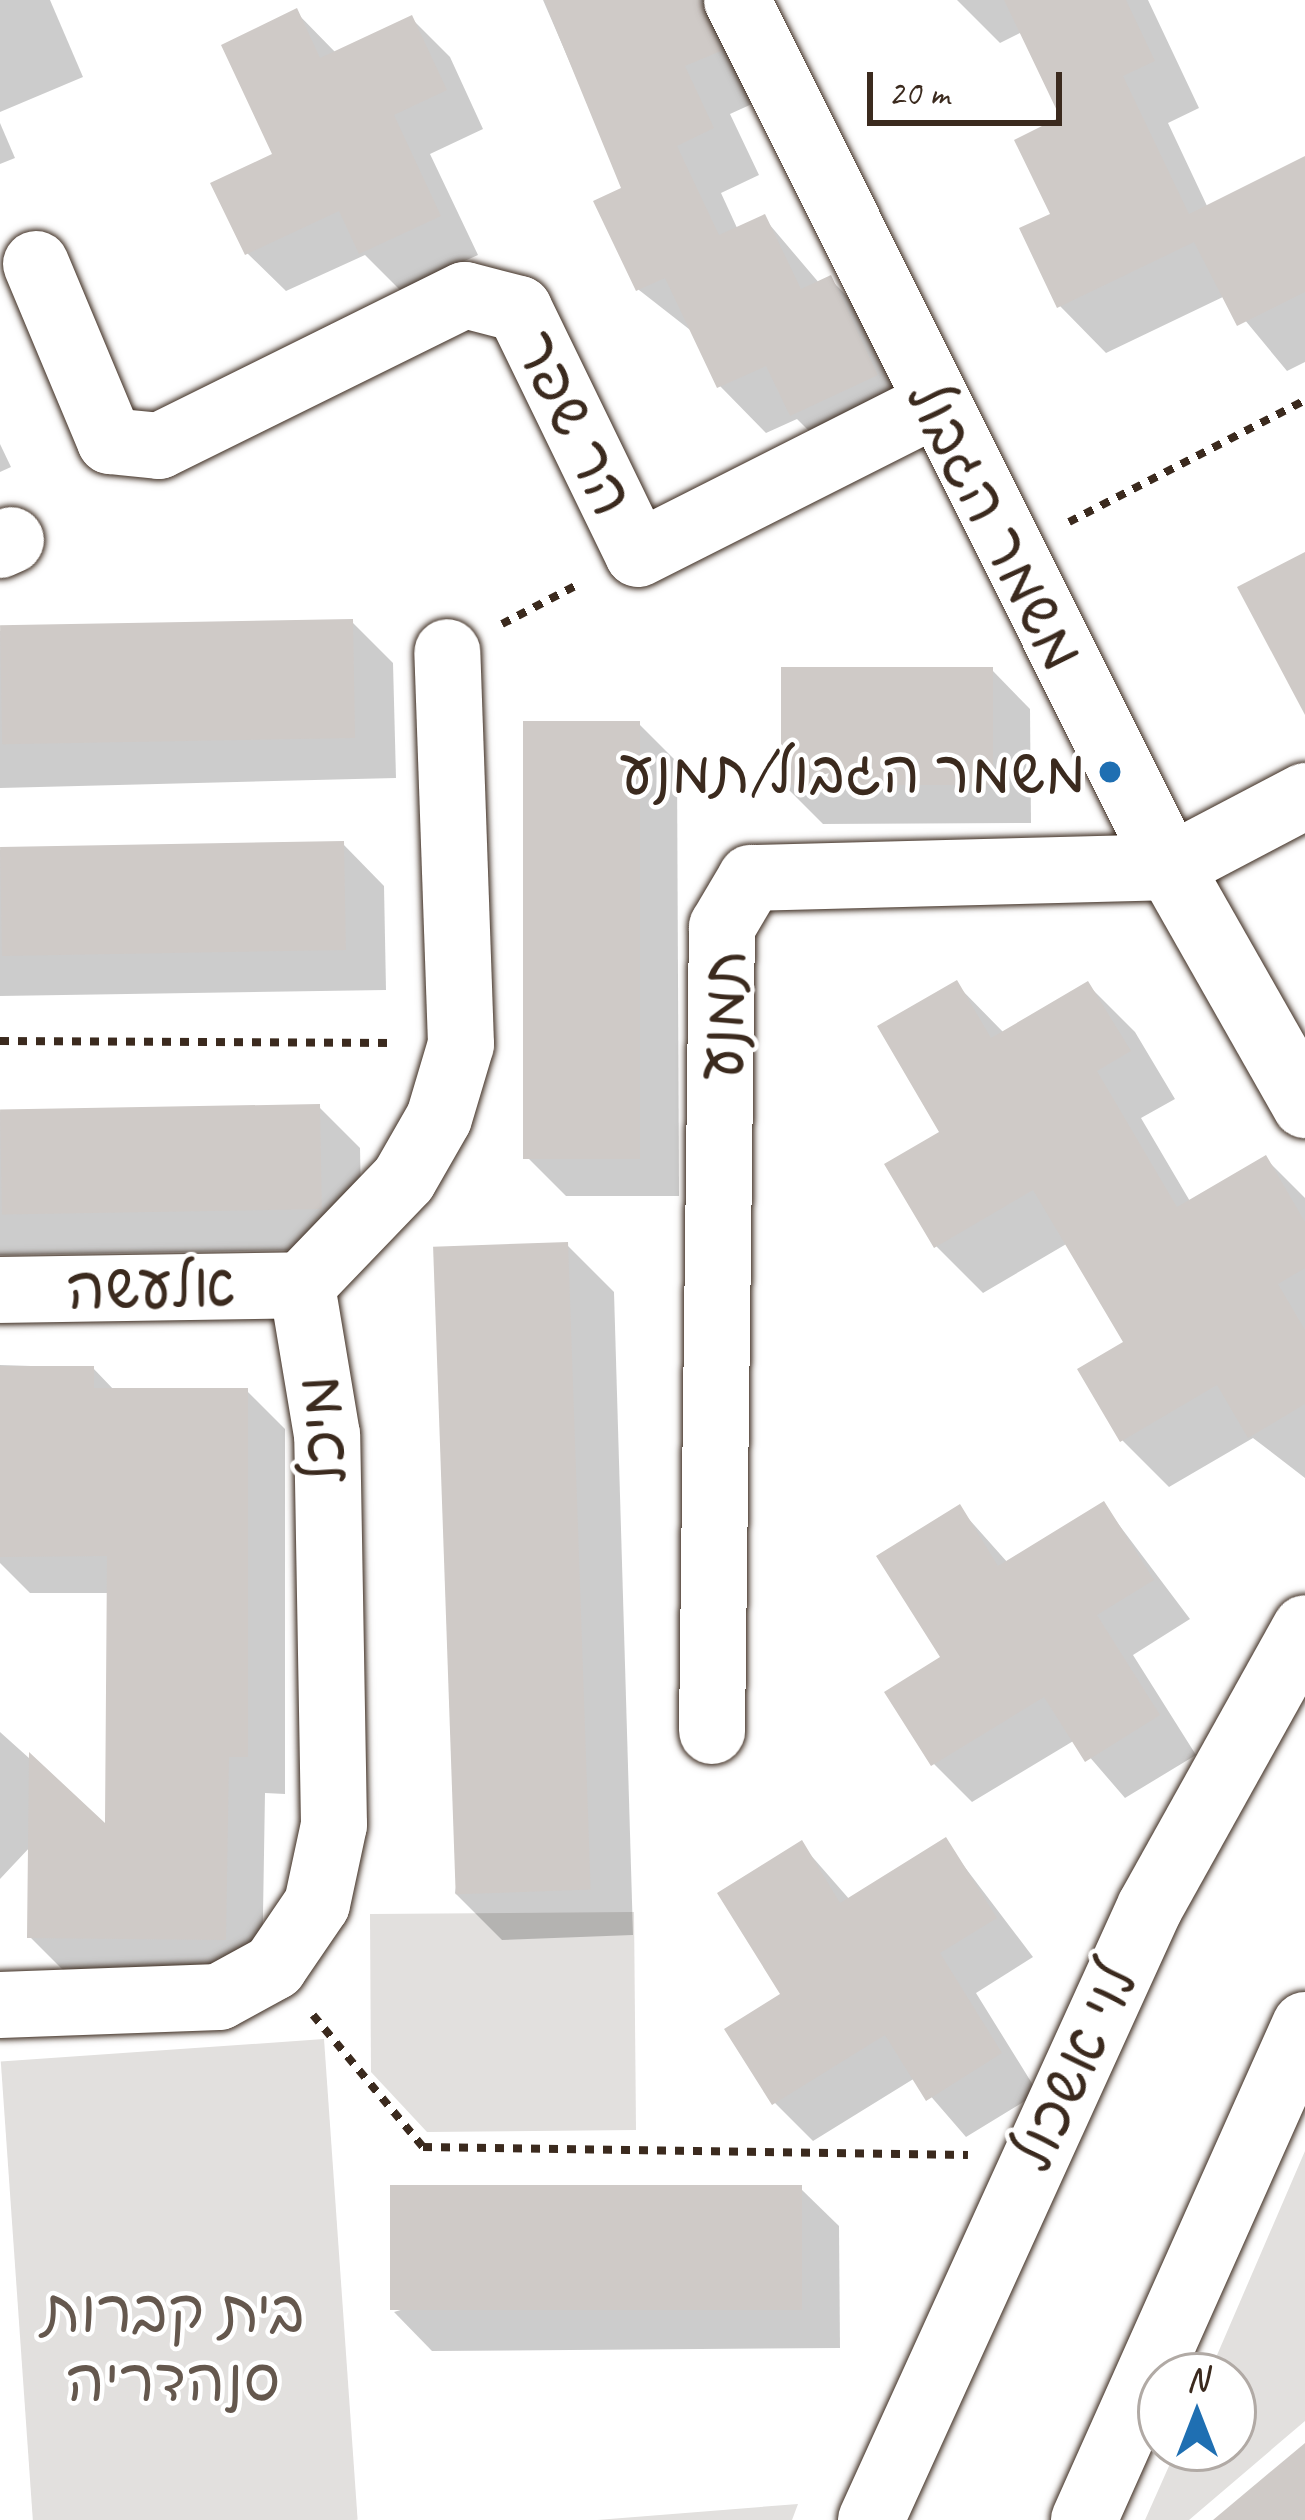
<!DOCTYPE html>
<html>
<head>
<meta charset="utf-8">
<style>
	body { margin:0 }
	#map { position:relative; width:1305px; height:2520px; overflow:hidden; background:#fff; font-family:Caveat,"Playpen Sans Hebrew",sans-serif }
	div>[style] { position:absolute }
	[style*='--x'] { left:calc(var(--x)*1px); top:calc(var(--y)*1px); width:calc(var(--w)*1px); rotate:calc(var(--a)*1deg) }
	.green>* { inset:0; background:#e2e0de; transform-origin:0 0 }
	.shadow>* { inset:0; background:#0003 }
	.building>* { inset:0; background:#cfcac7; transform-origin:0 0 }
	.path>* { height:8px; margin-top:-4px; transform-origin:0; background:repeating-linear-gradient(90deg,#3b2a1e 0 9px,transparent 0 18px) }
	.roads { filter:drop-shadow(0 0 3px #3b2a1e) drop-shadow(0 0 3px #3b2a1e) }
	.minor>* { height:66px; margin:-33px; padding:0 33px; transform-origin:33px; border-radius:33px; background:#fff }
	.tertiary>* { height:66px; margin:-33px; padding:0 33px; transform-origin:33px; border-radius:33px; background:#fff }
	.dots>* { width:33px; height:33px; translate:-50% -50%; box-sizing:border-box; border:6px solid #fff; border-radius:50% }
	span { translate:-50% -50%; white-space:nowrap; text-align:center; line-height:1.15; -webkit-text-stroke:9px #fff; paint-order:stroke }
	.street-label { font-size:60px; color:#3b2a1e }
	.poi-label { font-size:60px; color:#3b2a1e }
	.right { translate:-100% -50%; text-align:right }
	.park-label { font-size:60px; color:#65584e }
	.north { position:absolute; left:1137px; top:2352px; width:120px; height:120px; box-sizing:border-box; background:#fff; border:3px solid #b1aaa5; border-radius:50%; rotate:0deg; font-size:33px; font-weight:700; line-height:48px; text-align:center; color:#3b2a1e }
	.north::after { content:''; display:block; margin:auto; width:42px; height:54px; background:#1f6fb2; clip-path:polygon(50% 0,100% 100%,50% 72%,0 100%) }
	.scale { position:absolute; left:867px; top:72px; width:195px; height:54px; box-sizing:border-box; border:6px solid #3b2a1e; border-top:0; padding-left:15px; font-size:36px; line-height:42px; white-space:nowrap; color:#3b2a1e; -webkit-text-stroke:9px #fff; paint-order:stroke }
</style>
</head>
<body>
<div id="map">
	<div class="green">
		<i style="clip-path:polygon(634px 1912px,636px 2130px,427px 2132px,371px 2072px,370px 1914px)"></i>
		<i style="left:324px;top:2039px;width:482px;height:324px;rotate:86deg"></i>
		<i style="clip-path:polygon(1305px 2151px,1305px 2421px,1189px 2520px,1145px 2520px,1177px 2448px,1233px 2448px,1233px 2376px,1208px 2376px)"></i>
		<i style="clip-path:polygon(798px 2504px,792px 2520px,597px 2520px)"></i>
	</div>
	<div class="shadow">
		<i style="clip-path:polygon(0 0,50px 0,83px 77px,0 112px)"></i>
		<i style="clip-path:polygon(543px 0,721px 0,765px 98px,730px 114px,759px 175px,721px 193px,738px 230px,764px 218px,820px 284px,830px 279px,877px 326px,923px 423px,839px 461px,797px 419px,766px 433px,720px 386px,694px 333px,639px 290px,625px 190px)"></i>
		<i style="clip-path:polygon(957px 0,1148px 0,1199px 108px,1168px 123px,1208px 208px,1305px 159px,1305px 362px,1287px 371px,1225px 296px,1106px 353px,1060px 306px,1064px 118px,1022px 32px,1000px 43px)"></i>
		<i style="clip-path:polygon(296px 12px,336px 53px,411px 18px,450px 57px,483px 129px,430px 154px,478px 255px,400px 290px,365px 255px,286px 291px,247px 253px,276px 155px)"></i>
		<i style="clip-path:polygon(0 123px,15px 158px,0 164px)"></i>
		<i style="clip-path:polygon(0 444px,11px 467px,0 472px)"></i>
		<i style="clip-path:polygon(352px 622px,393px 663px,396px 778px,0 788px,0 631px)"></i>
		<i style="clip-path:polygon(992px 670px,1030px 709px,1031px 823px,823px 824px,784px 785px)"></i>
		<i style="clip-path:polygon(639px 724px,677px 762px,679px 1196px,566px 1196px,528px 1158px)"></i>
		<i style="clip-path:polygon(343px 844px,384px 886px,386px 990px,0 996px,0 850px)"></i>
		<i style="clip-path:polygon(956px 984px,1005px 1034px,1088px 985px,1135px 1032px,1175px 1099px,1141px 1118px,1191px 1203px,1265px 1158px,1305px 1198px,1305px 1478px,1253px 1438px,1169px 1487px,1122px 1440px,1127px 1343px,1068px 1243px,983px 1293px,936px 1246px)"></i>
		<i style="clip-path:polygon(319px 1107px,360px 1148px,362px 1249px,0 1255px,0 1112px)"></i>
		<i style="clip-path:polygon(567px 1245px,614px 1292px,633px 1935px,502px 1940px,455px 1893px)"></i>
		<i style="clip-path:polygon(0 1365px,93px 1368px,115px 1391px,247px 1391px,285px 1429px,285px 1794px,265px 1793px,262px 1976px,67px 1974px,30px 1937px,31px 1846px,0 1879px,0 1732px,108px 1829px,110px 1593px,30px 1593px,0 1563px)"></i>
		<i style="clip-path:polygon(1104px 1505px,1190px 1619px,1133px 1655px,1196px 1755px,1125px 1798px,1075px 1740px,972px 1802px,934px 1764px,959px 1508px,1008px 1563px)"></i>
		<i style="clip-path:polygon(945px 1841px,1033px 1957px,976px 1993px,1038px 2093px,966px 2137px,915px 2078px,813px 2141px,775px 2103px,801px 1844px,850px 1900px)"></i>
		<i style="clip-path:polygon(800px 2188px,839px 2226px,840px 2348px,432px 2351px,394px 2312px)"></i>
	</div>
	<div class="building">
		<i style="clip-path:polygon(544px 0,700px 0,721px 51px,685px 66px,714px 128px,677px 146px,719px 235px,765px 214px,801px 289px,831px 275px,878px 375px,790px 416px,766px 366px,717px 388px,665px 278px,636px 291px,593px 201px,621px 188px)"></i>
		<i style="clip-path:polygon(1004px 0,1126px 0,1155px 61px,1123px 76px,1189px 214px,1305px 156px,1305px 292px,1237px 326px,1194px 242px,1057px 308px,1019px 228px,1050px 214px,1014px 140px,1060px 117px)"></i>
		<i style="clip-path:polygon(297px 8px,320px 58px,412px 15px,447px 90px,394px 115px,441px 216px,359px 254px,339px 211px,245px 255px,210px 183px,272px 154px,221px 45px)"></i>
		<i style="clip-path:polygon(1305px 552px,1305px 715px,1237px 587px)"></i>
		<i style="left:353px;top:619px;width:119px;height:353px;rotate:89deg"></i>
		<i style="left:993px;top:667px;width:118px;height:212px;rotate:90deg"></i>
		<i style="left:523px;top:721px;width:117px;height:438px"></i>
		<i style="left:344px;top:841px;width:109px;height:344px;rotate:89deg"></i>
		<i style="clip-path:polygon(957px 980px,991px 1038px,1088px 981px,1131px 1051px,1097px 1071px,1177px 1207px,1266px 1155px,1305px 1222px,1305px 1268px,1278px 1284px,1305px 1330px,1305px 1404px,1248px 1438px,1217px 1385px,1120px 1442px,1077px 1369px,1123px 1342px,1033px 1190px,934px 1248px,884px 1164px,939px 1132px,877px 1026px)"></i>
		<i style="left:320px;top:1104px;width:105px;height:320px;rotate:89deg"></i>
		<i style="left:568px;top:1242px;width:648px;height:135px;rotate:88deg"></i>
		<i style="clip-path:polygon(0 1366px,94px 1366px,94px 1388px,248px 1388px,248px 1757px,229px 1757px,226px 1940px,27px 1938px,29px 1752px,105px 1823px,107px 1556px,0 1557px)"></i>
		<i style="clip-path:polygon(1104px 1501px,1154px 1580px,1097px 1615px,1160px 1715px,1085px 1762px,1044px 1697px,931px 1766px,884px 1692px,940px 1657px,876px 1556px,960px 1504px,998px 1566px)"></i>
		<i style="clip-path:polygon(946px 1837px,997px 1918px,940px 1953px,1002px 2053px,926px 2101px,885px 2035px,772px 2105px,724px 2029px,780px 1994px,717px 1893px,802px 1840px,840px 1903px)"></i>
		<i style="left:802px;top:2185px;width:125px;height:412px;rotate:90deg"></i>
		<i style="clip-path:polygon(1305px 2443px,1305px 2520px,1213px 2520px)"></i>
	</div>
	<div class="path">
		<i style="--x:1069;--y:522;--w:266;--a:-27.3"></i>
		<i style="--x:502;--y:624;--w:87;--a:-27.5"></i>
		<i style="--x:0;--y:1041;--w:394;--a:0.3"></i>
		<i style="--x:313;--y:2015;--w:172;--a:50.2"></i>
		<i style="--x:423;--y:2147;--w:545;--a:0.84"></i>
	</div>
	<div class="roads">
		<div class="minor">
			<i style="--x:737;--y:0;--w:969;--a:63.46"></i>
			<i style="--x:1170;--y:867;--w:274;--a:60.4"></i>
			<i style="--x:36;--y:264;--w:192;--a:67.3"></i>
			<i style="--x:110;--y:441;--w:49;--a:5.8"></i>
			<i style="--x:159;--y:446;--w:341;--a:-26.3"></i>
			<i style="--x:465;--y:295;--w:56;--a:14.5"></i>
			<i style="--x:519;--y:309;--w:272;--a:64.1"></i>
			<i style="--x:638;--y:554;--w:330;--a:-26.8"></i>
			<i style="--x:0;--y:545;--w:12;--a:-24"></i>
			<i style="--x:302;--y:1285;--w:147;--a:-46.1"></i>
			<i style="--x:404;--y:1179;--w:70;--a:-60.2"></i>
			<i style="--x:439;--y:1118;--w:77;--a:-73.4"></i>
			<i style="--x:461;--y:1044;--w:392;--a:-92"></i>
			<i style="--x:0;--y:1290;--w:302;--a:-0.9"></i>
			<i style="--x:712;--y:1731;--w:804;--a:-89.29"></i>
			<i style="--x:722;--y:927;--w:57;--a:-59.4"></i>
			<i style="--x:751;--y:878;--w:419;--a:-1.5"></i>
			<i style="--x:1170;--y:867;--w:153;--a:-27.7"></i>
			<i style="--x:0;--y:2005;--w:219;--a:-2.1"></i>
			<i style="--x:219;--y:1997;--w:63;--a:-28.6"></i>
			<i style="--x:274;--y:1967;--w:76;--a:-55.7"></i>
			<i style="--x:317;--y:1904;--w:81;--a:-77.9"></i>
			<i style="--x:334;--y:1825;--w:390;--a:-91"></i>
			<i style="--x:327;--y:1435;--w:152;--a:-99.5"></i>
		</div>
		<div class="tertiary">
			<i style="--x:871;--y:2520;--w:674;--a:-65.53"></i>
			<i style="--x:1150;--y:1907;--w:319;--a:-60.9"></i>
			<i style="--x:1084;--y:2520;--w:542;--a:-65.94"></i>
		</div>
	</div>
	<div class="dots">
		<i style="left:1110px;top:772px;background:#1f6fb2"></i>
	</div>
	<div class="street-label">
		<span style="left:574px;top:423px;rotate:64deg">הר שפר</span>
		<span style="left:995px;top:525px;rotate:63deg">משמר הגבול</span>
		<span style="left:723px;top:1015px;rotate:-88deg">תמנע</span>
		<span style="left:151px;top:1287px;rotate:-1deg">אלעשה</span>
		<span style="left:322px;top:1430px;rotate:-94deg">מיכל</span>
		<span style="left:1074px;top:2067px;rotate:-65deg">לוי אשכול</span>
	</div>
	<div class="poi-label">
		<span class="right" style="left:1086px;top:772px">משמר הגבול/תמנע</span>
	</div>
	<div class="park-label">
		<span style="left:173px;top:2346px">בית קברות<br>סנהדריה</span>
	</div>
	<div class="north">N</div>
	<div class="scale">20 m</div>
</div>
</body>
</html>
